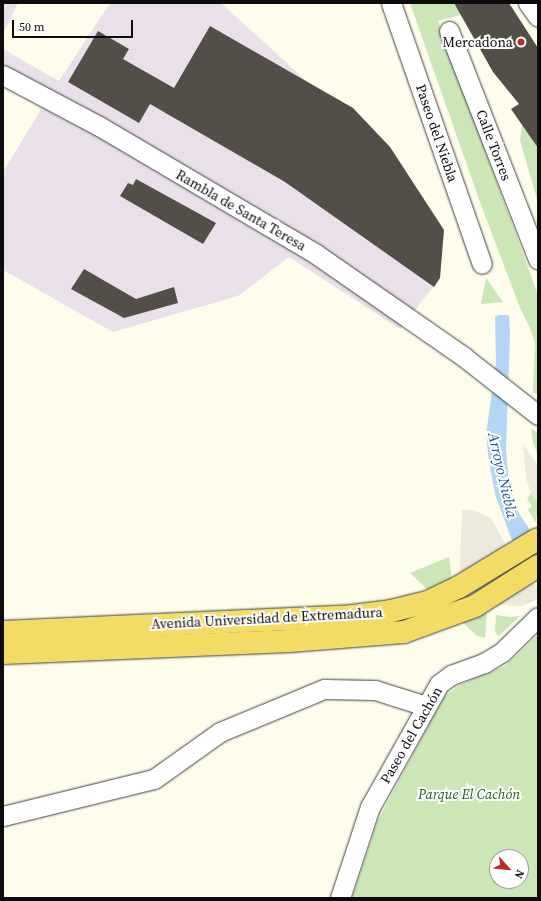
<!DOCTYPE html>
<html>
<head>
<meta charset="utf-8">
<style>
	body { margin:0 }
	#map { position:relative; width:541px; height:901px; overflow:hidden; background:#fefceb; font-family:"Source Serif 4",serif }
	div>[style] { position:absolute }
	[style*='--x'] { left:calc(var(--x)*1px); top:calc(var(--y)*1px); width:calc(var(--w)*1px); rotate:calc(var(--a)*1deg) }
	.industrial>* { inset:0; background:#eae0ea }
	.green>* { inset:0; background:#cce7b7 }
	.plaza>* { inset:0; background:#edeadb }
	.water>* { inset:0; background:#b2d6f3 }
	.building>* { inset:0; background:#544e49 }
	.roads { filter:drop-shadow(0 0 1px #3f3f3f) drop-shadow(0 0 1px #3f3f3f) }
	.minor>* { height:19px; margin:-9.5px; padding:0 9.5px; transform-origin:9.5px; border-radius:9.5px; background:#fff }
	.major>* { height:22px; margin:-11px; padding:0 11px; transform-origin:11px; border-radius:11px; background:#f3dc66 }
	.dots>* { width:11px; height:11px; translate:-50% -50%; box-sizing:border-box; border:2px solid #fff; border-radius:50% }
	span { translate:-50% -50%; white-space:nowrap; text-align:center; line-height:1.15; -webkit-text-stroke:4px #fff; paint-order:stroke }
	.poi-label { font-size:14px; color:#0c0c0c }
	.right { translate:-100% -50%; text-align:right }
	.street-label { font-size:14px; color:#0c0c0c }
	.park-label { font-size:14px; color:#27601f; font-style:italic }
	.water-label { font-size:15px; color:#1b5798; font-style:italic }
	.frame { position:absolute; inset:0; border:4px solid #0c0c0c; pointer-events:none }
	.north { position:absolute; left:489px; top:849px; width:40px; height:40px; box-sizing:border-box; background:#fff; border:1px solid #9e9e9e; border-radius:50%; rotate:117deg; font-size:11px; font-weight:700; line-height:16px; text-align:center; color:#0c0c0c }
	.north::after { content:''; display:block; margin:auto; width:14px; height:18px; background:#b52f2a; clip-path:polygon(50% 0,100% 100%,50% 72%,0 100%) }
	.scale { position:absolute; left:12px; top:20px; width:121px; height:18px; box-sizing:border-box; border:2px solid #0c0c0c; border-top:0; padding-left:5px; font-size:12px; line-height:14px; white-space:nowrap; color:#0c0c0c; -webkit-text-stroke:3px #fff; paint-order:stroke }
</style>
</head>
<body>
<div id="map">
	<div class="industrial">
		<i style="clip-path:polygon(3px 3px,18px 3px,3px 34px)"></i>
		<i style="clip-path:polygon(110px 3px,221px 3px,312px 86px,353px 108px,390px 147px,444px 230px,440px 278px,400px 329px,289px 257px,238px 296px,113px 332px,3px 270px,3px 172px,49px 96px,3px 70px,3px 49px,59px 81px)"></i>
	</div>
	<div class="green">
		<i style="clip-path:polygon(410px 3px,454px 3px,461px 15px,438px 21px,538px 295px,538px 395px,533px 392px,535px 344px,531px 330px,520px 308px,481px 205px)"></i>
		<i style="clip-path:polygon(522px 125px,538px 148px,538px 203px,520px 140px)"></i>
		<i style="clip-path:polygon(486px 278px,503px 302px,481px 304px)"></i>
		<i style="clip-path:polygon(531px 428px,538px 433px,538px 455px,533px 443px)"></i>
		<i style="clip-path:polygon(531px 493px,538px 503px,536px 523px,528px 510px,532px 506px,527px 499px)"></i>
		<i style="clip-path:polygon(449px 557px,452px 580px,461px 594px,468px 603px,487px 614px,485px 638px,477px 636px,410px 573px)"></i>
		<i style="clip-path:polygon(496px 615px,510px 617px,520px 616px,499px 636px,495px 632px)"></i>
		<i style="clip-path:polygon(evenodd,538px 635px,538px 898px,352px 898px,378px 820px,443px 698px,459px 685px,505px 666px,538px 635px,497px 857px,521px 857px,521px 881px,497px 881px,497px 857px)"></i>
	</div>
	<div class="plaza">
		<i style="clip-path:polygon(523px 444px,538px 466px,538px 503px,531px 493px,526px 479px)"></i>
		<i style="clip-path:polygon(462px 510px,473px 510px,491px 518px,505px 544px,516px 555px,516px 571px,538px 587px,538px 597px,534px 601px,522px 606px,493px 605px,471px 594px,463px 585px,460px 568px)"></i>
	</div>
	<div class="water">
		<i style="clip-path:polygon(499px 315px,509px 315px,510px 334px,506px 449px,509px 486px,517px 510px,529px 529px,538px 536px,538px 562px,521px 551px,511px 538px,495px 494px,489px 461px,486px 435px,496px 362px,495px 317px)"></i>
	</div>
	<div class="building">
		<i style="clip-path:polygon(454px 3px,509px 3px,538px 48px,538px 148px,511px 109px,519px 104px,493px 72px)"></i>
		<i style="clip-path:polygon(210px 26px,353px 108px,390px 147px,444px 230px,440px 278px,434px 287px,285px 182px,150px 104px,139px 123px,68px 82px,98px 31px,129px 49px,123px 59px,174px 88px)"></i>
		<i style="clip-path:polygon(136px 179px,216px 223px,203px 244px,120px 196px,128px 183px,133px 185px)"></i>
		<i style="clip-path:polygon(84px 269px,136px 299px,174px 287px,178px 303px,124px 318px,71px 289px)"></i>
	</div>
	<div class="roads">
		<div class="minor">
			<i style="--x:391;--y:3;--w:276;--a:70.8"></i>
			<i style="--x:528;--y:3;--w:17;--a:54"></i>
			<i style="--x:449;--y:31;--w:245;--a:68.7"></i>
			<i style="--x:3;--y:75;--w:109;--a:28"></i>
			<i style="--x:99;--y:126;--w:252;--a:30.5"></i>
			<i style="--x:316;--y:254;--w:180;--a:34.8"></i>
			<i style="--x:464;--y:357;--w:94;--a:38.1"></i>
			<i style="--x:3;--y:816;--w:155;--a:-13.8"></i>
			<i style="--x:154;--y:779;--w:81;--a:-35.5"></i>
			<i style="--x:220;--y:732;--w:113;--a:-22.5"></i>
			<i style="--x:324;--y:689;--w:51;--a:1.1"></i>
			<i style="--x:375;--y:690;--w:53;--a:17.4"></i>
			<i style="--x:340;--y:898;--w:96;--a:-71.8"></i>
			<i style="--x:370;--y:807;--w:141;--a:-60.7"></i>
			<i style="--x:439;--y:684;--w:15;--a:-37"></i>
			<i style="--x:451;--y:675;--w:35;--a:-20"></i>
			<i style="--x:484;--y:663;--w:21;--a:-31"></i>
			<i style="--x:502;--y:652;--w:50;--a:-44.2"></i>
		</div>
		<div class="major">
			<i style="--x:3;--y:632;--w:349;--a:-2.6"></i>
			<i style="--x:352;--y:616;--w:39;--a:-7"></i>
			<i style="--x:391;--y:611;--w:38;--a:-14"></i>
			<i style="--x:428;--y:602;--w:34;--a:-26"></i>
			<i style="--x:459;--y:587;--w:92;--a:-31.3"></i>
			<i style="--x:3;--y:653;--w:287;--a:-2.4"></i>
			<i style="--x:290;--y:641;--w:114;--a:-4.5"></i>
			<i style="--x:404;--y:632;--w:76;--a:-20.1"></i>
			<i style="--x:475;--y:606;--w:75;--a:-32.4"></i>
		</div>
	</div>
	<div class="dots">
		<i style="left:521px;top:42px;background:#b52f2a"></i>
	</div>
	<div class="poi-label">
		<span class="right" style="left:513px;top:42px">Mercadona</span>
	</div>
	<div class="street-label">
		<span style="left:437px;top:133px;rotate:71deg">Paseo del Niebla</span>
		<span style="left:494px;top:145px;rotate:69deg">Calle Torres</span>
		<span style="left:241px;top:210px;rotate:30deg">Rambla de Santa Teresa</span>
		<span style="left:267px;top:618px;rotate:-3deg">Avenida Universidad de Extremadura</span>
		<span style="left:411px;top:735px;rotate:-60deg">Paseo del Cachón</span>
	</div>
	<div class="park-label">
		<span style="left:469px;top:794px">Parque El Cachón</span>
	</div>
	<div class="water-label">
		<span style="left:503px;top:475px;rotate:77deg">Arroyo Niebla</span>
	</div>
	<div class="frame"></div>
	<div class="north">N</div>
	<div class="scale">50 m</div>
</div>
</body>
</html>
